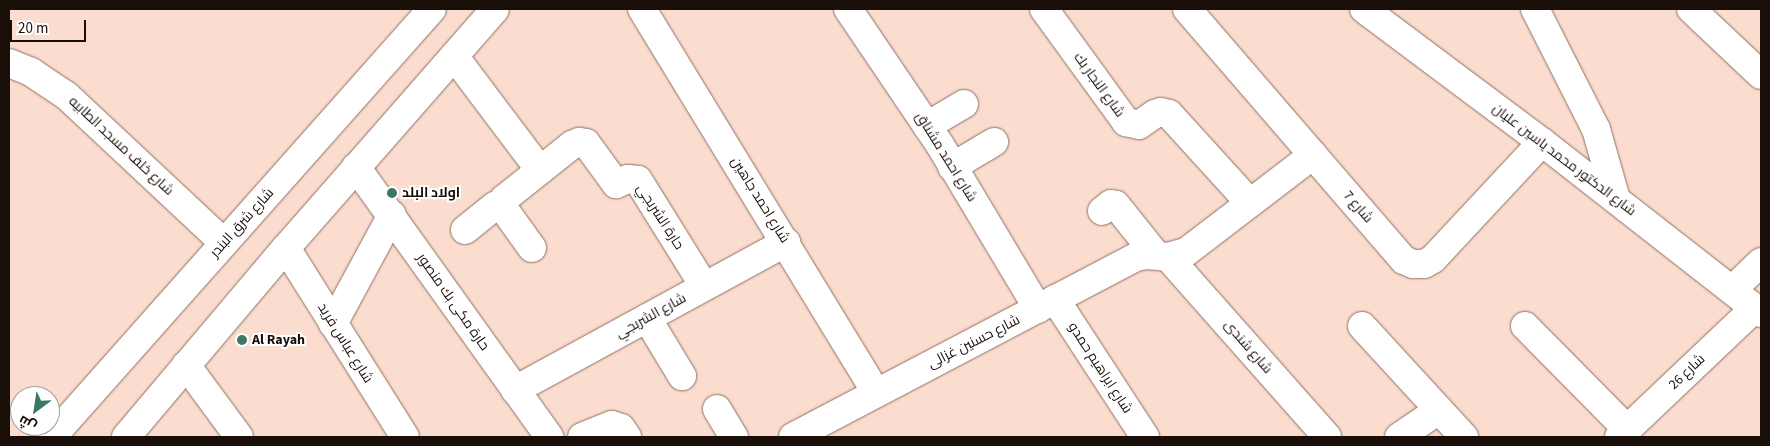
<!DOCTYPE html>
<html>
<head>
<meta charset="utf-8">
<style>
	body { margin:0 }
	#map { position:relative; width:1770px; height:446px; overflow:hidden; background:#fbddd0; font-family:"Source Sans 3",Cairo,sans-serif }
	div>[style] { position:absolute }
	[style*='--x'] { left:calc(var(--x)*1px); top:calc(var(--y)*1px); width:calc(var(--w)*1px); rotate:calc(var(--a)*1deg) }
	.roads { filter:drop-shadow(0 0 1px #917061) drop-shadow(0 0 1px #917061) }
	.minor>* { height:28px; margin:-14px; padding:0 14px; transform-origin:14px; border-radius:14px; background:#fff }
	.secondary>* { height:28px; margin:-14px; padding:0 14px; transform-origin:14px; border-radius:14px; background:#fff }
	.dots>* { width:14px; height:14px; translate:-50% -50%; box-sizing:border-box; border:2px solid #fff; border-radius:50% }
	span { translate:-50% -50%; white-space:nowrap; text-align:center; line-height:1.15; -webkit-text-stroke:4px #fff; paint-order:stroke }
	.street-label { font-size:14px; color:#1a0e09 }
	.poi-label { font-size:14px; color:#1a0e09; font-weight:700 }
	.left { translate:0 -50%; text-align:left }
	.frame { position:absolute; inset:0; border:10px solid #1a0e09; pointer-events:none }
	.north { position:absolute; left:10px; top:386px; width:50px; height:50px; box-sizing:border-box; background:#fff; border:1px solid #a39f9d; border-radius:50%; rotate:211deg; font-size:14px; font-weight:700; line-height:20px; text-align:center; color:#1a0e09 }
	.north::after { content:''; display:block; margin:auto; width:18px; height:22px; background:#3b7965; clip-path:polygon(50% 0,100% 100%,50% 72%,0 100%) }
	.scale { position:absolute; left:10px; top:20px; width:76px; height:22px; box-sizing:border-box; border:2px solid #1a0e09; border-top:0; padding-left:6px; font-size:15px; line-height:18px; white-space:nowrap; color:#1a0e09; -webkit-text-stroke:4px #fff; paint-order:stroke }
</style>
</head>
<body>
<div id="map">
	<div class="roads">
		<div class="minor">
			<i style="--x:642;--y:9;--w:449;--a:58.6"></i>
			<i style="--x:848;--y:9;--w:164;--a:55.9"></i>
			<i style="--x:940;--y:145;--w:191;--a:59.1"></i>
			<i style="--x:1044;--y:9;--w:140;--a:54"></i>
			<i style="--x:1126;--y:122;--w:13;--a:13"></i>
			<i style="--x:1139;--y:125;--w:19;--a:-35"></i>
			<i style="--x:1155;--y:114;--w:6;--a:-18"></i>
			<i style="--x:1161;--y:112;--w:8;--a:14"></i>
			<i style="--x:1169;--y:114;--w:120;--a:47.7"></i>
			<i style="--x:1187;--y:9;--w:332;--a:49.2"></i>
			<i style="--x:1404;--y:260;--w:10;--a:24"></i>
			<i style="--x:1413;--y:264;--w:11;--a:0"></i>
			<i style="--x:1424;--y:264;--w:10;--a:-29"></i>
			<i style="--x:1433;--y:259;--w:160;--a:-47"></i>
			<i style="--x:1535;--y:9;--w:135;--a:63.1"></i>
			<i style="--x:1596;--y:129;--w:73;--a:74.1"></i>
			<i style="--x:1691;--y:9;--w:96;--a:43.3"></i>
			<i style="--x:454;--y:56;--w:143;--a:53"></i>
			<i style="--x:9;--y:63;--w:24;--a:22"></i>
			<i style="--x:31;--y:72;--w:43;--a:33.7"></i>
			<i style="--x:67;--y:96;--w:215;--a:43.1"></i>
			<i style="--x:927;--y:126;--w:43;--a:-30.7"></i>
			<i style="--x:356;--y:167;--w:332;--a:54.4"></i>
			<i style="--x:952;--y:167;--w:49;--a:-30.8"></i>
			<i style="--x:1102;--y:211;--w:11;--a:-38"></i>
			<i style="--x:1111;--y:204;--w:5;--a:11"></i>
			<i style="--x:1116;--y:205;--w:64;--a:51.3"></i>
			<i style="--x:465;--y:230;--w:38;--a:-39"></i>
			<i style="--x:495;--y:206;--w:8;--a:-7"></i>
			<i style="--x:286;--y:248;--w:223;--a:57.8"></i>
			<i style="--x:532;--y:248;--w:48;--a:-125.7"></i>
			<i style="--x:504;--y:209;--w:10;--a:-90"></i>
			<i style="--x:504;--y:199;--w:87;--a:-38.5"></i>
			<i style="--x:572;--y:145;--w:8;--a:-23"></i>
			<i style="--x:579;--y:142;--w:7;--a:8"></i>
			<i style="--x:586;--y:143;--w:51;--a:53.8"></i>
			<i style="--x:616;--y:184;--w:13;--a:-23"></i>
			<i style="--x:628;--y:179;--w:10;--a:6"></i>
			<i style="--x:638;--y:180;--w:125;--a:58.1"></i>
			<i style="--x:1168;--y:257;--w:240;--a:48.5"></i>
			<i style="--x:1732;--y:290;--w:40;--a:-44"></i>
			<i style="--x:1055;--y:299;--w:165;--a:56.9"></i>
			<i style="--x:647;--y:318;--w:68;--a:58.9"></i>
			<i style="--x:333;--y:324;--w:124;--a:-61.6"></i>
			<i style="--x:1362;--y:326;--w:151;--a:47.4"></i>
			<i style="--x:1525;--y:326;--w:145;--a:45.3"></i>
			<i style="--x:186;--y:365;--w:89;--a:53.6"></i>
			<i style="--x:515;--y:390;--w:309;--a:-28.6"></i>
			<i style="--x:717;--y:409;--w:33;--a:59"></i>
			<i style="--x:582;--y:437;--w:32;--a:-22"></i>
			<i style="--x:612;--y:425;--w:9;--a:18"></i>
			<i style="--x:621;--y:428;--w:11;--a:56"></i>
			<i style="--x:793;--y:437;--w:387;--a:-27.7"></i>
			<i style="--x:1136;--y:257;--w:10;--a:-11"></i>
			<i style="--x:1146;--y:255;--w:22;--a:5"></i>
			<i style="--x:1168;--y:257;--w:19;--a:-16"></i>
			<i style="--x:1186;--y:252;--w:160;--a:-37.4"></i>
			<i style="--x:1399;--y:437;--w:48;--a:-34"></i>
			<i style="--x:1619;--y:437;--w:187;--a:-43.5"></i>
		</div>
		<div class="secondary">
			<i style="--x:1364;--y:9;--w:222;--a:36.8"></i>
			<i style="--x:1542;--y:142;--w:278;--a:38"></i>
			<i style="--x:52;--y:437;--w:572;--a:-48.4"></i>
			<i style="--x:126;--y:437;--w:248;--a:-49.8"></i>
			<i style="--x:286;--y:248;--w:317;--a:-48.8"></i>
		</div>
	</div>
	<div class="dots">
		<i style="left:392px;top:193px;background:#3b7965"></i>
		<i style="left:242px;top:340px;background:#3b7965"></i>
	</div>
	<div class="street-label">
		<span style="left:1099px;top:85px;rotate:54deg">شارع النجار بك</span>
		<span style="left:121px;top:146px;rotate:43deg">شارع خلف مسجد الطابيه</span>
		<span style="left:946px;top:157px;rotate:58deg">شارع احمد مشناق</span>
		<span style="left:1564px;top:160px;rotate:37deg">شارع الدكتور محمد ياسين عليان</span>
		<span style="left:760px;top:200px;rotate:58deg">شارع احمد جاهين</span>
		<span style="left:1358px;top:207px;rotate:49deg">شارع 7</span>
		<span style="left:660px;top:217px;rotate:57deg">حارة الشربجي</span>
		<span style="left:242px;top:223px;rotate:-48deg">شارع شرق البندر</span>
		<span style="left:453px;top:302px;rotate:55deg">حارة مكى بك منصور</span>
		<span style="left:651px;top:316px;rotate:-29deg">شارع الشربجي</span>
		<span style="left:974px;top:342px;rotate:-27deg">شارع حسنين غزالى</span>
		<span style="left:345px;top:343px;rotate:58deg">شارع عباس فريد</span>
		<span style="left:1248px;top:347px;rotate:49deg">شارع شندى</span>
		<span style="left:1100px;top:368px;rotate:57deg">شارع ابراهيم حمدو</span>
		<span style="left:1687px;top:372px;rotate:-44deg">شارع 26</span>
	</div>
	<div class="poi-label">
		<span class="left" style="left:402px;top:193px">اولاد البلد</span>
		<span class="left" style="left:252px;top:340px">Al Rayah</span>
	</div>
	<div class="frame"></div>
	<div class="north">ش</div>
	<div class="scale">20 m</div>
</div>
</body>
</html>
